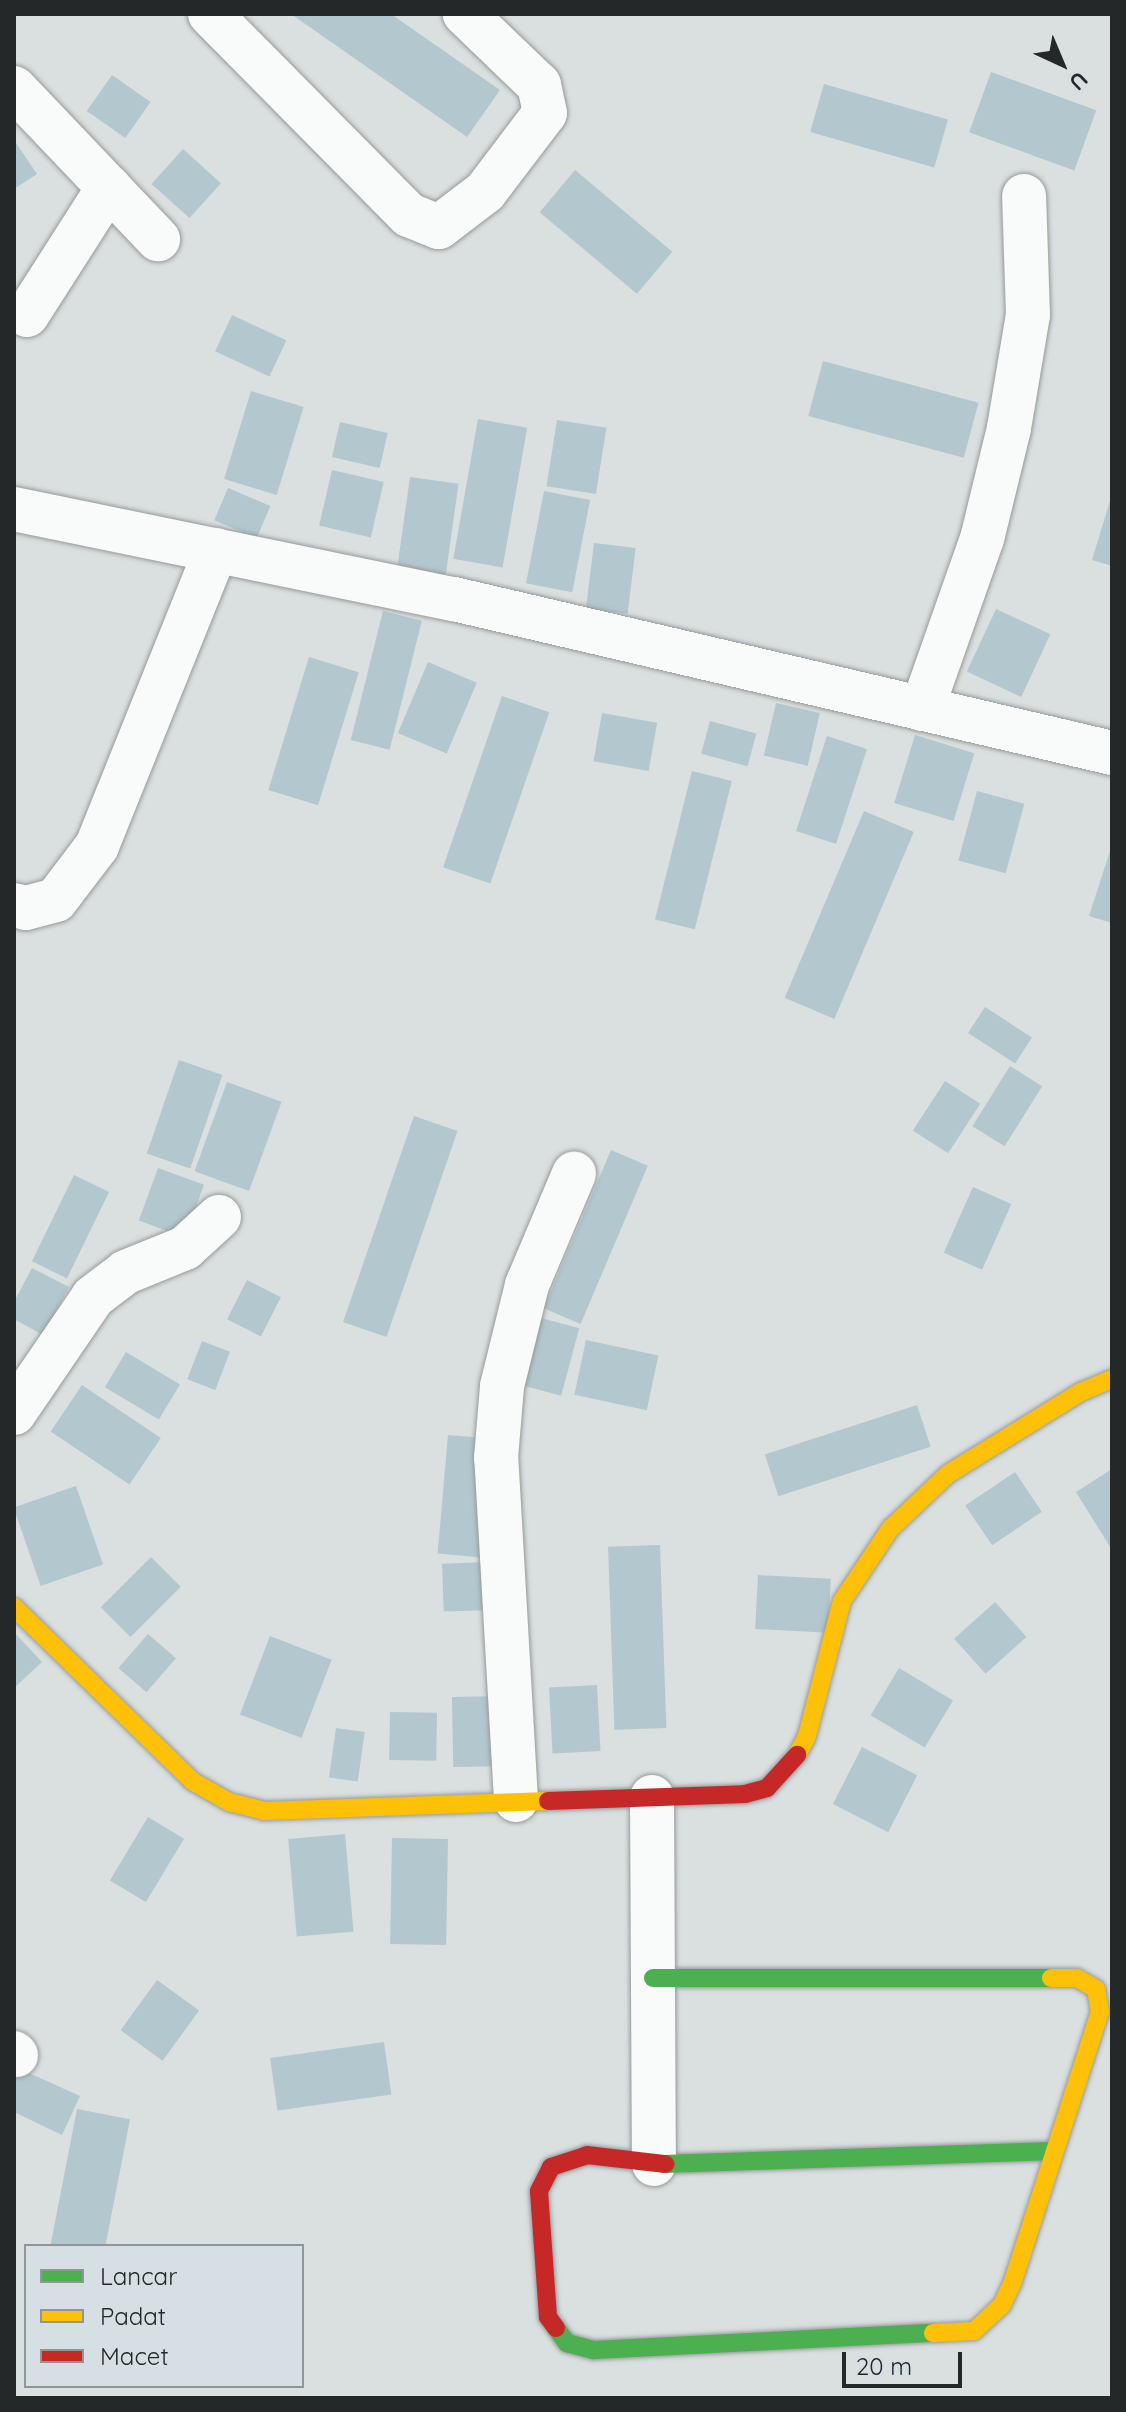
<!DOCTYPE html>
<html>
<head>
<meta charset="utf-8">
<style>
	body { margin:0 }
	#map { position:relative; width:1126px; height:2412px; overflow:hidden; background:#dadfe0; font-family:Quicksand,sans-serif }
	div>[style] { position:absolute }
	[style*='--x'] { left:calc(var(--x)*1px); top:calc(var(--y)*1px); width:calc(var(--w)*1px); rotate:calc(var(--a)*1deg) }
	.building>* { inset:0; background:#b2c8ce; transform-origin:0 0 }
	.roads { filter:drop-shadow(0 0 2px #969a9b) drop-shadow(0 0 2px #969a9b) }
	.street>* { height:44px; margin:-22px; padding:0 22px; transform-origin:22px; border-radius:22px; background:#f9fafa }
	.fast>* { height:18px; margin:-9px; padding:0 9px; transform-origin:9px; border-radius:9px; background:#4caf50 }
	.slow>* { height:18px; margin:-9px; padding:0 9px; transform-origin:9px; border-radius:9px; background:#ffc107 }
	.jam>* { height:18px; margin:-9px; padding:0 9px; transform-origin:9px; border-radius:9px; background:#c62828 }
	span { translate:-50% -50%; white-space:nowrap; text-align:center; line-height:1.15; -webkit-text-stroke:6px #d6e0e4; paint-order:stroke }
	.frame { position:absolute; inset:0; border:16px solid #242829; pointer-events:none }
	.legend { position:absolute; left:24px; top:2244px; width:280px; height:144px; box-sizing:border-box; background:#d6e0e4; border:2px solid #8f9699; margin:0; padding:10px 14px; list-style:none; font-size:24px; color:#242829 }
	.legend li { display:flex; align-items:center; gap:16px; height:40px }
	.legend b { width:40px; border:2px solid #8f9699 }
	.north { position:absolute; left:1022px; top:24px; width:80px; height:80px; -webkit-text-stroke:6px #d6e0e4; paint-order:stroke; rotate:136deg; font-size:22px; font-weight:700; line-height:32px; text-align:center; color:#242829 }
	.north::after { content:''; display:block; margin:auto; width:28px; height:36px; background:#242829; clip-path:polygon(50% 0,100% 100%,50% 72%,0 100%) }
	.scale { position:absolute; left:842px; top:2352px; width:120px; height:36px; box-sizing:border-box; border:4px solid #242829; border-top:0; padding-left:10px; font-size:24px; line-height:28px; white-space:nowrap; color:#242829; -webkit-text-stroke:6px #d6e0e4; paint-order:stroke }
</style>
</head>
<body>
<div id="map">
	<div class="building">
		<i style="clip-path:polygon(291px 14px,391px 14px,500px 90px,467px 137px)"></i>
		<i style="left:991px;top:72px;width:112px;height:64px;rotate:20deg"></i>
		<i style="left:112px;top:75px;width:47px;height:44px;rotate:35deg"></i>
		<i style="left:824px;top:84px;width:129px;height:50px;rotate:16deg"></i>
		<i style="clip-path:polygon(14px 140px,37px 174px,14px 189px)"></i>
		<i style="left:183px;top:149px;width:51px;height:47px;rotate:42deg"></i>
		<i style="left:575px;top:170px;width:127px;height:55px;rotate:40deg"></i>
		<i style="left:232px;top:315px;width:60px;height:40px;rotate:25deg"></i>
		<i style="left:823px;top:361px;width:161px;height:57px;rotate:15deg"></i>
		<i style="left:251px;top:391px;width:55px;height:92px;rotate:17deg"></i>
		<i style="left:478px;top:419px;width:50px;height:142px;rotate:10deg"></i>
		<i style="left:557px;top:420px;width:50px;height:67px;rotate:9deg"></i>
		<i style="left:340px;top:422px;width:49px;height:36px;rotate:13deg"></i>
		<i style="left:332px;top:470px;width:53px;height:57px;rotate:13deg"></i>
		<i style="left:410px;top:477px;width:49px;height:92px;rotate:8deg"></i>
		<i style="left:228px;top:488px;width:46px;height:35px;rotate:23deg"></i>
		<i style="left:544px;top:491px;width:47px;height:94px;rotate:11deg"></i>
		<i style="clip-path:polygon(1112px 494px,1112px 566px,1092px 560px)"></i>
		<i style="left:594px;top:543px;width:42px;height:66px;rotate:7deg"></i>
		<i style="left:996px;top:609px;width:60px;height:69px;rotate:25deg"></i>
		<i style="left:383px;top:611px;width:40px;height:133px;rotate:14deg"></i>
		<i style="left:309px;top:657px;width:52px;height:139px;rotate:17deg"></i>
		<i style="left:428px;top:662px;width:53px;height:77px;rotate:23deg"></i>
		<i style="left:502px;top:696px;width:50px;height:181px;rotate:19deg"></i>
		<i style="left:776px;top:703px;width:45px;height:54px;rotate:13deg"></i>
		<i style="left:602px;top:713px;width:56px;height:49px;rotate:10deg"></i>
		<i style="left:710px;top:721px;width:48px;height:34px;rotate:15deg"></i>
		<i style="left:915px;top:735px;width:62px;height:71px;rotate:17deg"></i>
		<i style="left:827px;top:736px;width:42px;height:100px;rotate:18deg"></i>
		<i style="left:692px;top:771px;width:41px;height:153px;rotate:14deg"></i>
		<i style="left:977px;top:791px;width:49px;height:72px;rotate:15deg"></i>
		<i style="left:864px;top:811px;width:54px;height:203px;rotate:23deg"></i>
		<i style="clip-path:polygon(1111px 848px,1112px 848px,1112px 923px,1089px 916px)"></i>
		<i style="left:985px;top:1007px;width:56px;height:31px;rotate:33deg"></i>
		<i style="left:179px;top:1060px;width:46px;height:99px;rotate:19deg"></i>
		<i style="left:1010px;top:1066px;width:38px;height:71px;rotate:32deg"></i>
		<i style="left:945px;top:1081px;width:42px;height:59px;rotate:33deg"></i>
		<i style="left:227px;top:1082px;width:58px;height:95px;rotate:20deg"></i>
		<i style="left:414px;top:1116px;width:46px;height:218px;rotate:19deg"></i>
		<i style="left:611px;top:1150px;width:40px;height:172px;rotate:23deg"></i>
		<i style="left:158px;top:1168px;width:49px;height:56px;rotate:20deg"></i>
		<i style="left:74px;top:1175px;width:39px;height:96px;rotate:26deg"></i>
		<i style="left:973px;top:1187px;width:42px;height:72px;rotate:24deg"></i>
		<i style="clip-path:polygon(32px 1268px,69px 1287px,43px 1335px,14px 1319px,14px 1302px)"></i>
		<i style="left:247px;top:1280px;width:38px;height:44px;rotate:27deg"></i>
		<i style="left:530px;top:1315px;width:51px;height:70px;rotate:15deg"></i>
		<i style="left:586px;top:1340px;width:74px;height:56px;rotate:12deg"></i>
		<i style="left:202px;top:1341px;width:30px;height:41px;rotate:21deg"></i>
		<i style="left:126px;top:1352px;width:63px;height:41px;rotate:31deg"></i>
		<i style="left:82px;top:1385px;width:95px;height:56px;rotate:34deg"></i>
		<i style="left:917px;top:1405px;width:44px;height:160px;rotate:72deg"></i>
		<i style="left:448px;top:1435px;width:44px;height:119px;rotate:5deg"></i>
		<i style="clip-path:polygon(1112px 1469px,1112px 1550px,1076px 1492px)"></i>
		<i style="left:1015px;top:1472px;width:48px;height:60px;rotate:56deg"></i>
		<i style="left:76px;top:1486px;width:83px;height:66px;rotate:71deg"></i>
		<i style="left:660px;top:1545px;width:183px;height:52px;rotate:88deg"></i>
		<i style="left:151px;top:1557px;width:42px;height:71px;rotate:45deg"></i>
		<i style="left:489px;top:1562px;width:48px;height:47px;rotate:88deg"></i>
		<i style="left:758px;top:1575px;width:73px;height:54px;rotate:3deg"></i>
		<i style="left:995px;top:1602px;width:47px;height:55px;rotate:48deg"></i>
		<i style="clip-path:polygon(14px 1632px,42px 1662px,14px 1688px)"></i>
		<i style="left:148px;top:1634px;width:37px;height:45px;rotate:41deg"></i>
		<i style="left:270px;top:1636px;width:66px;height:84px;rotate:21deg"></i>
		<i style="left:899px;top:1668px;width:63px;height:55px;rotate:31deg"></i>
		<i style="left:597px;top:1685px;width:66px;height:48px;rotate:87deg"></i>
		<i style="left:509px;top:1696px;width:70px;height:57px;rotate:89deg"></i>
		<i style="left:390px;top:1712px;width:47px;height:48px;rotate:1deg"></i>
		<i style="left:336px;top:1728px;width:29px;height:50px;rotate:8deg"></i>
		<i style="left:862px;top:1747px;width:62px;height:64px;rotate:27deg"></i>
		<i style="left:148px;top:1817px;width:42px;height:74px;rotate:31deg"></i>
		<i style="left:345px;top:1834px;width:98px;height:57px;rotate:85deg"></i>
		<i style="left:392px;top:1838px;width:56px;height:106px;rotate:1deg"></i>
		<i style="left:157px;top:1980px;width:52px;height:62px;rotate:36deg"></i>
		<i style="left:384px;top:2042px;width:53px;height:115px;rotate:82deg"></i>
		<i style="clip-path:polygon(20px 2069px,80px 2096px,62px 2135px,14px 2112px,14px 2082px)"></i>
		<i style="left:77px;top:2109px;width:54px;height:139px;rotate:11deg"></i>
	</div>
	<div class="roads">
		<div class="street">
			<i style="--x:210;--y:14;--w:283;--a:45.3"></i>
			<i style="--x:409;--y:215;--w:32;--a:22"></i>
			<i style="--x:439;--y:227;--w:58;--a:-37.3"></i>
			<i style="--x:485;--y:192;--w:99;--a:-52.8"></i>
			<i style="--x:545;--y:113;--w:29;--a:-102"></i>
			<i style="--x:539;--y:85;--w:103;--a:-136.2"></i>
			<i style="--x:14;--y:88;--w:209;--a:46.4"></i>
			<i style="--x:27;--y:315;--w:152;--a:-57.4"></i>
			<i style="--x:14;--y:509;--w:449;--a:11.6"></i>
			<i style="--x:454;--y:599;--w:676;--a:13.17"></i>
			<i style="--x:922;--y:709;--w:180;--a:-70.6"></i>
			<i style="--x:982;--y:539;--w:114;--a:-76.3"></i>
			<i style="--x:1009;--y:428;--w:115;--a:-80.5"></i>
			<i style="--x:1028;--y:315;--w:119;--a:-91.9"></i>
			<i style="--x:14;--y:905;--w:12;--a:14"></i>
			<i style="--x:26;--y:908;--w:31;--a:-15"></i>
			<i style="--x:56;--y:900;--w:68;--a:-52.8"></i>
			<i style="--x:97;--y:846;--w:319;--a:-68.1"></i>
			<i style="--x:14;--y:1413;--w:140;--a:-55.7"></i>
			<i style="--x:93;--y:1297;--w:41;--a:-37.1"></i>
			<i style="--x:126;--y:1272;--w:64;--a:-22.1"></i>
			<i style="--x:185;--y:1248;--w:46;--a:-42.4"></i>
			<i style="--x:652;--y:1797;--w:367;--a:89.7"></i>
			<i style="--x:516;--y:1800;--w:343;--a:-93.3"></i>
			<i style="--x:496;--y:1458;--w:72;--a:-85.2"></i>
			<i style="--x:502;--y:1386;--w:104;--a:-76.1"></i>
			<i style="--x:527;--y:1285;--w:121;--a:-67.1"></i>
			<i style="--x:14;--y:2053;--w:3;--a:45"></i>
		</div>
		<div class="fast">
			<i style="--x:653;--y:1978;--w:398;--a:0"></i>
			<i style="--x:665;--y:2164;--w:388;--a:-1.9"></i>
			<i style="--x:556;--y:2328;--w:19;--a:54"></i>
			<i style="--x:567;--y:2343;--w:28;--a:15"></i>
			<i style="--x:594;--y:2350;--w:339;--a:-2.9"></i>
		</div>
		<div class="slow">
			<i style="--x:14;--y:1607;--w:249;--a:44.3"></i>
			<i style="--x:192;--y:1781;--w:43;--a:29.6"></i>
			<i style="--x:229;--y:1802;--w:36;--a:14"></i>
			<i style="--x:264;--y:1811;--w:284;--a:-2"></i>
			<i style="--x:797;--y:1755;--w:21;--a:-62"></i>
			<i style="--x:807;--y:1736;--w:139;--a:-75.5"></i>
			<i style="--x:842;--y:1601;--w:87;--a:-56.3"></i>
			<i style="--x:890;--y:1529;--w:80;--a:-43.5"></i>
			<i style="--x:948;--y:1474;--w:156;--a:-31.7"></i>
			<i style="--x:1081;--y:1392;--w:34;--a:-23"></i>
			<i style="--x:933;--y:2333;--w:41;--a:-2.8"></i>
			<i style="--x:974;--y:2331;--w:38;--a:-43"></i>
			<i style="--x:1002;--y:2305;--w:26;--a:-65"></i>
			<i style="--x:1013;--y:2281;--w:283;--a:-72.1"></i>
			<i style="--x:1100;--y:2012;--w:23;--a:-100"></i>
			<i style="--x:1096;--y:1989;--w:22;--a:-150"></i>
			<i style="--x:1077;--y:1978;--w:26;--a:180"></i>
		</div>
		<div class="jam">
			<i style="--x:548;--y:1801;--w:197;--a:-2"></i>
			<i style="--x:745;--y:1794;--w:23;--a:-15"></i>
			<i style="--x:767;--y:1788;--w:45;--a:-47.7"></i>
			<i style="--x:556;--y:2328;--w:14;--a:-126"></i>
			<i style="--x:548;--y:2317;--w:126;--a:-94.1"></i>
			<i style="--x:539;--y:2191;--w:27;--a:-63"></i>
			<i style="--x:551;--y:2167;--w:38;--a:-18"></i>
			<i style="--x:587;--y:2155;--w:79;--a:6.6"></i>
		</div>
	</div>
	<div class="frame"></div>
	<ul class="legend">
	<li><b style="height:10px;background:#4caf50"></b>Lancar</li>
	<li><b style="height:10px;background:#ffc107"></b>Padat</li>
	<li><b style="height:10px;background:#c62828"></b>Macet</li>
	</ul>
	<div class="north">U</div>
	<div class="scale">20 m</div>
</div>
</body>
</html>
